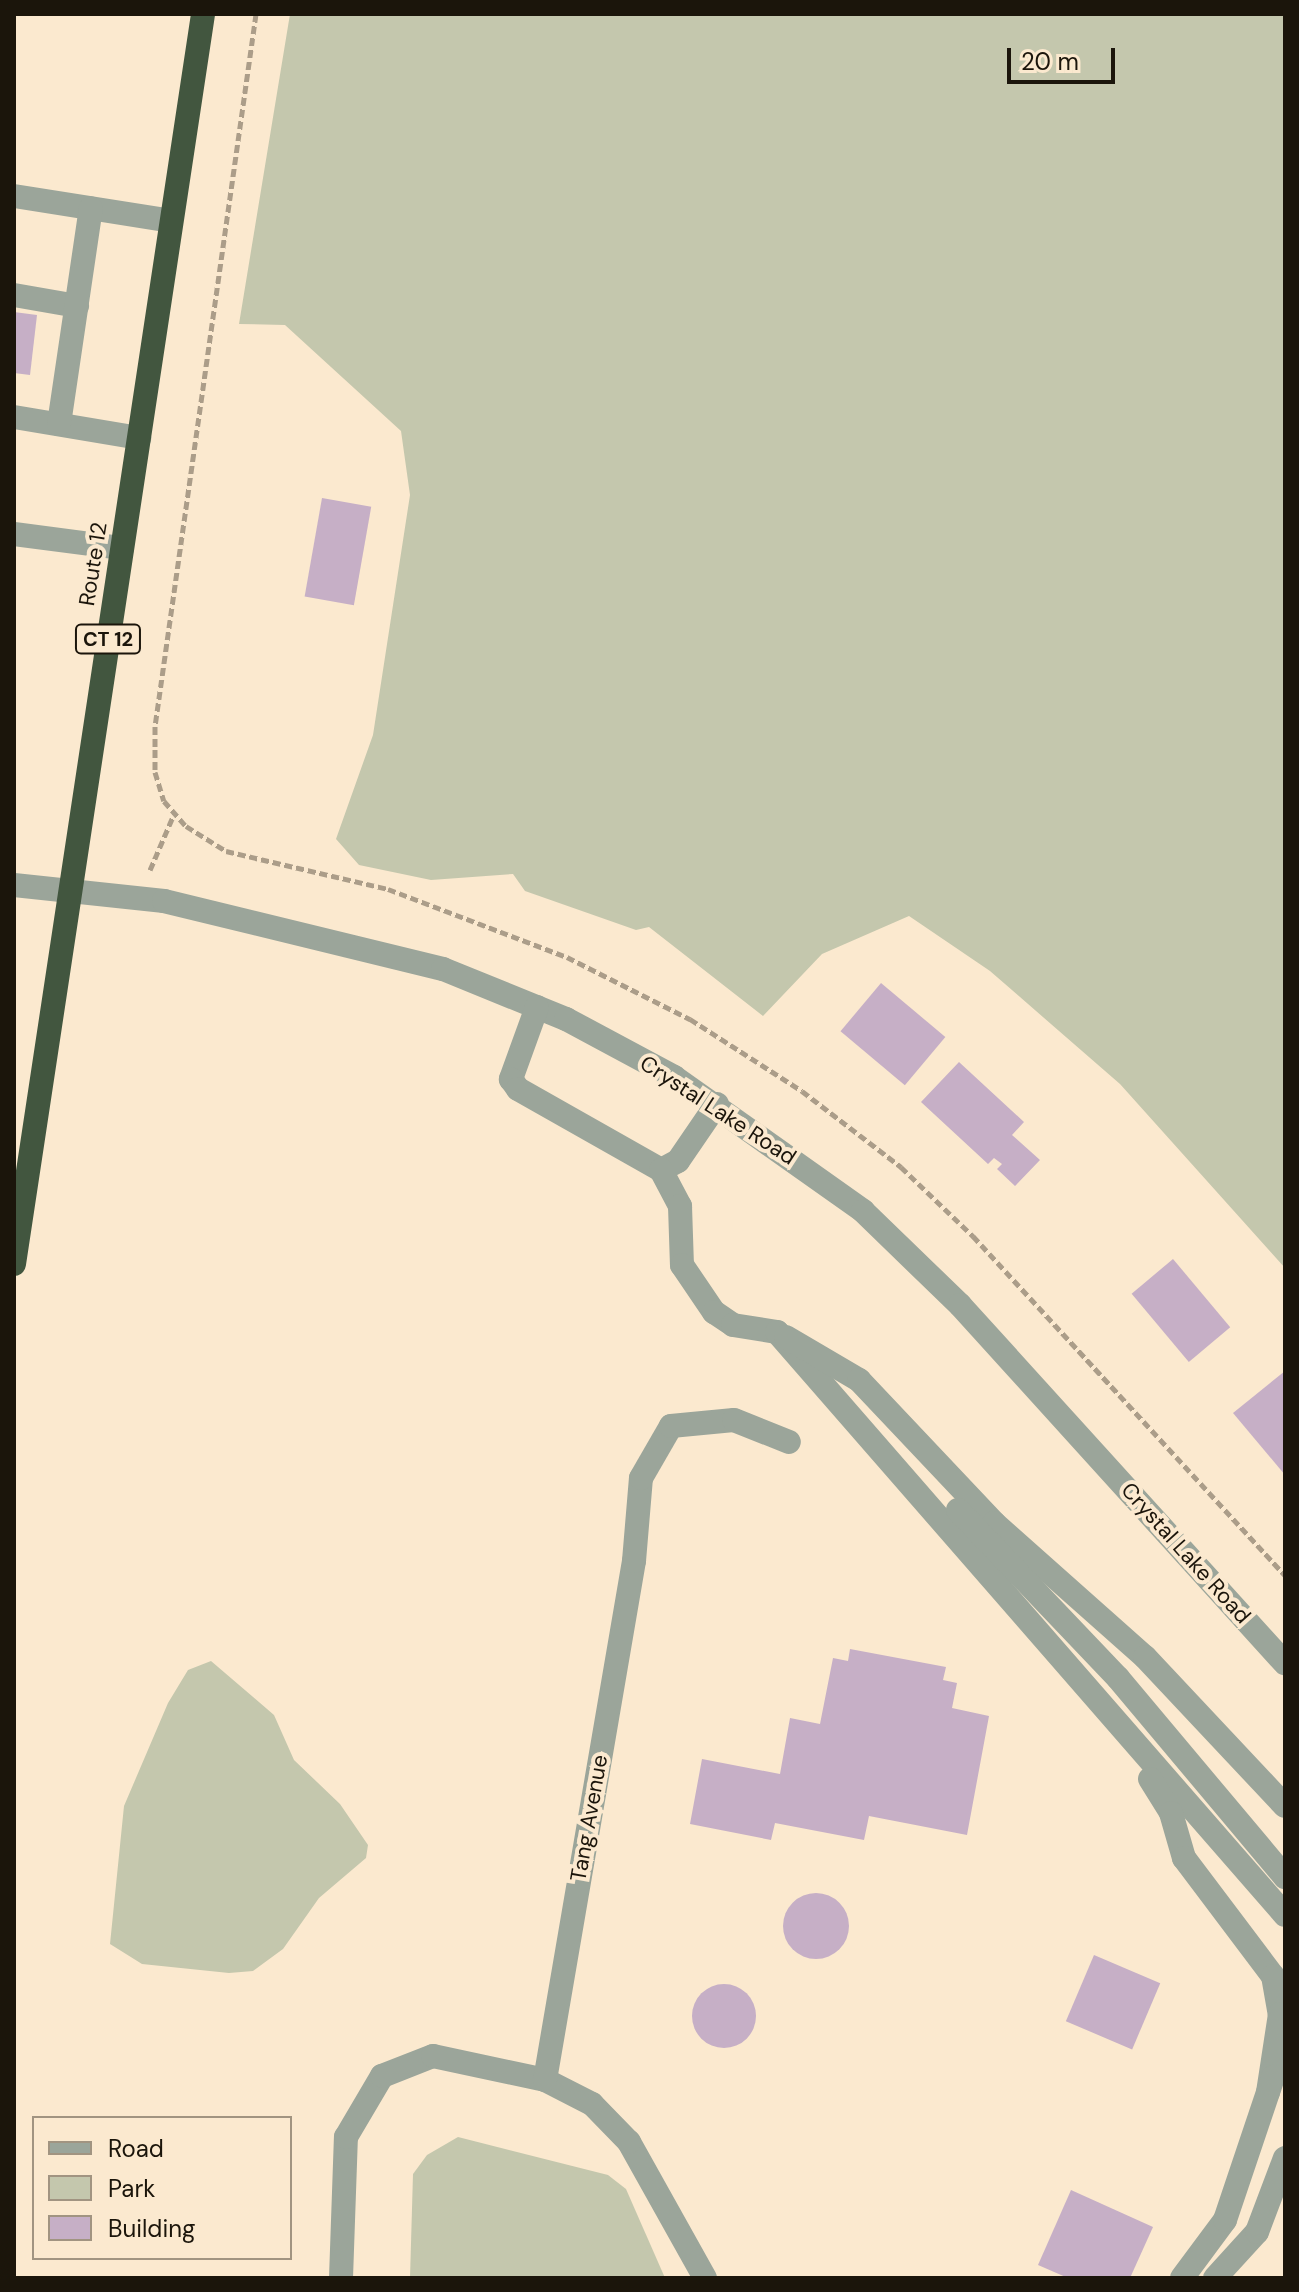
<!DOCTYPE html>
<html>
<head>
<meta charset="utf-8">
<style>
	body { margin:0 }
	#map { position:relative; width:1299px; height:2292px; overflow:hidden; background:#fbe9cf; font-family:"DM Sans",sans-serif }
	div>[style] { position:absolute }
	[style*='--x'] { left:calc(var(--x)*1px); top:calc(var(--y)*1px); width:calc(var(--w)*1px); rotate:calc(var(--a)*1deg) }
	.green>* { inset:0; background:#c4c7ad }
	.building>* { inset:0; background:#c6afc6; transform-origin:0 0 }
	.round { border-radius:50% }
	.path>* { height:5px; margin-top:-2.5px; transform-origin:0; background:repeating-linear-gradient(90deg,#ab9d89 0 8px,transparent 0 12px) }
	.minor>* { height:24px; margin:-12px; padding:0 12px; transform-origin:12px; border-radius:12px; background:#9ba59a }
	.highway>* { height:24px; margin:-12px; padding:0 12px; transform-origin:12px; border-radius:12px; background:#42563f }
	span { translate:-50% -50%; white-space:nowrap; text-align:center; line-height:1.15; -webkit-text-stroke:8px #fbe9cf; paint-order:stroke }
	.shield-label span { padding:2px 6px; background:#fbe9cf; border:2px solid; border-radius:6px; -webkit-text-stroke-width:0 }
	.shield-label { font-size:20px; color:#1b150b; font-weight:700 }
	.street-label { font-size:22px; color:#1b150b }
	.frame { position:absolute; inset:0; border:16px solid #1b150b; pointer-events:none }
	.legend { position:absolute; left:32px; top:2116px; width:260px; height:144px; box-sizing:border-box; background:#fbe9cf; border:2px solid #a19481; margin:0; padding:10px 14px; list-style:none; font-size:24px; color:#1b150b }
	.legend li { display:flex; align-items:center; gap:16px; height:40px }
	.legend b { width:40px; border:2px solid #a19481 }
	.scale { position:absolute; left:1007px; top:48px; width:108px; height:36px; box-sizing:border-box; border:4px solid #1b150b; border-top:0; padding-left:10px; font-size:24px; line-height:28px; white-space:nowrap; color:#1b150b; -webkit-text-stroke:6px #fbe9cf; paint-order:stroke }
</style>
</head>
<body>
<div id="map">
	<div class="green">
		<i style="clip-path:polygon(290px 14px,1285px 14px,1285px 1268px,1120px 1084px,990px 971px,909px 916px,822px 954px,763px 1016px,649px 927px,636px 930px,525px 891px,513px 874px,431px 880px,359px 865px,336px 839px,373px 735px,410px 495px,401px 431px,285px 325px,239px 324px)"></i>
		<i style="clip-path:polygon(211px 1661px,274px 1715px,294px 1760px,340px 1804px,368px 1845px,366px 1858px,319px 1898px,283px 1949px,253px 1971px,229px 1973px,142px 1964px,110px 1944px,124px 1806px,168px 1703px,188px 1670px)"></i>
		<i style="clip-path:polygon(458px 2137px,608px 2175px,626px 2189px,665px 2278px,410px 2278px,413px 2174px,427px 2155px)"></i>
	</div>
	<div class="building">
		<i style="clip-path:polygon(14px 312px,37px 315px,30px 375px,14px 373px)"></i>
		<i style="left:322px;top:498px;width:50px;height:100px;rotate:10deg"></i>
		<i style="left:881px;top:983px;width:84px;height:63px;rotate:40deg"></i>
		<i style="clip-path:polygon(959px 1062px,1024px 1122px,1012px 1135px,1040px 1160px,1015px 1186px,997px 1169px,1002px 1164px,994px 1158px,988px 1164px,921px 1102px)"></i>
		<i style="left:1173px;top:1259px;width:89px;height:54px;rotate:50deg"></i>
		<i style="clip-path:polygon(1285px 1371px,1285px 1475px,1233px 1413px)"></i>
		<i style="clip-path:polygon(850px 1649px,946px 1667px,943px 1680px,957px 1683px,952px 1708px,989px 1716px,967px 1835px,869px 1816px,864px 1840px,775px 1823px,771px 1840px,690px 1824px,702px 1759px,780px 1774px,790px 1718px,820px 1724px,833px 1658px,848px 1661px)"></i>
		<i class="round" style="left:783px;top:1893px;width:66px;height:66px"></i>
		<i style="left:1094px;top:1955px;width:72px;height:72px;rotate:23deg"></i>
		<i class="round" style="left:692px;top:1984px;width:64px;height:64px"></i>
		<i style="clip-path:polygon(1071px 2190px,1153px 2227px,1130px 2278px,1068px 2278px,1038px 2265px)"></i>
	</div>
	<div class="path">
		<i style="--x:256;--y:14;--w:719;--a:98.07"></i>
		<i style="--x:155;--y:726;--w:46;--a:90"></i>
		<i style="--x:155;--y:772;--w:30;--a:73"></i>
		<i style="--x:164;--y:801;--w:33;--a:49"></i>
		<i style="--x:186;--y:826;--w:47;--a:32"></i>
		<i style="--x:226;--y:851;--w:166;--a:13.2"></i>
		<i style="--x:388;--y:889;--w:191;--a:20.8"></i>
		<i style="--x:567;--y:957;--w:138;--a:26.8"></i>
		<i style="--x:690;--y:1019;--w:133;--a:32.7"></i>
		<i style="--x:802;--y:1091;--w:125;--a:37.5"></i>
		<i style="--x:901;--y:1167;--w:100;--a:43.8"></i>
		<i style="--x:973;--y:1236;--w:461;--a:47.4"></i>
		<i style="--x:150;--y:870;--w:61;--a:-66.8"></i>
	</div>
	<div class="minor">
		<i style="--x:14;--y:196;--w:159;--a:9"></i>
		<i style="--x:14;--y:295;--w:64;--a:9.9"></i>
		<i style="--x:14;--y:417;--w:127;--a:9.5"></i>
		<i style="--x:59;--y:424;--w:218;--a:-81.6"></i>
		<i style="--x:14;--y:534;--w:109;--a:7.4"></i>
		<i style="--x:14;--y:885;--w:151;--a:6.1"></i>
		<i style="--x:164;--y:901;--w:287;--a:13.7"></i>
		<i style="--x:443;--y:969;--w:133;--a:22.1"></i>
		<i style="--x:566;--y:1019;--w:123;--a:28.2"></i>
		<i style="--x:674;--y:1077;--w:232;--a:35.3"></i>
		<i style="--x:863;--y:1211;--w:135;--a:44.1"></i>
		<i style="--x:960;--y:1305;--w:484;--a:47.8"></i>
		<i style="--x:537;--y:1007;--w:77;--a:109.9"></i>
		<i style="--x:511;--y:1079;--w:12;--a:55"></i>
		<i style="--x:518;--y:1089;--w:164;--a:29.5"></i>
		<i style="--x:661;--y:1170;--w:19;--a:-28"></i>
		<i style="--x:678;--y:1161;--w:69;--a:-55.6"></i>
		<i style="--x:661;--y:1170;--w:41;--a:62.2"></i>
		<i style="--x:680;--y:1206;--w:59;--a:88.1"></i>
		<i style="--x:682;--y:1265;--w:57;--a:55.8"></i>
		<i style="--x:714;--y:1312;--w:23;--a:34"></i>
		<i style="--x:733;--y:1325;--w:45;--a:9"></i>
		<i style="--x:777;--y:1332;--w:773;--a:48.93"></i>
		<i style="--x:786;--y:1337;--w:85;--a:30.5"></i>
		<i style="--x:859;--y:1380;--w:197;--a:46.6"></i>
		<i style="--x:994;--y:1523;--w:202;--a:41.6"></i>
		<i style="--x:1145;--y:1657;--w:204;--a:46.8"></i>
		<i style="--x:958;--y:1510;--w:232;--a:46.4"></i>
		<i style="--x:1118;--y:1678;--w:260;--a:50"></i>
		<i style="--x:1150;--y:1779;--w:40;--a:58"></i>
		<i style="--x:1171;--y:1813;--w:47;--a:73.9"></i>
		<i style="--x:1184;--y:1858;--w:148;--a:53"></i>
		<i style="--x:1273;--y:1976;--w:39;--a:80"></i>
		<i style="--x:1280;--y:2014;--w:79;--a:98.7"></i>
		<i style="--x:341;--y:2278;--w:141;--a:-88"></i>
		<i style="--x:346;--y:2137;--w:71;--a:-59.5"></i>
		<i style="--x:382;--y:2076;--w:55;--a:-21.4"></i>
		<i style="--x:433;--y:2056;--w:115;--a:12.1"></i>
		<i style="--x:705;--y:2278;--w:156;--a:-119.2"></i>
		<i style="--x:629;--y:2142;--w:53;--a:-134.2"></i>
		<i style="--x:592;--y:2104;--w:53;--a:-152.9"></i>
		<i style="--x:545;--y:2080;--w:527;--a:-80.27"></i>
		<i style="--x:634;--y:1561;--w:83;--a:-85.2"></i>
		<i style="--x:641;--y:1478;--w:60;--a:-60"></i>
		<i style="--x:671;--y:1426;--w:63;--a:-5.4"></i>
		<i style="--x:734;--y:1420;--w:59;--a:21.8"></i>
		<i style="--x:1182;--y:2278;--w:72;--a:-53.4"></i>
		<i style="--x:1225;--y:2220;--w:151;--a:-71.4"></i>
		<i style="--x:1215;--y:2278;--w:62;--a:-47.6"></i>
		<i style="--x:1257;--y:2232;--w:79;--a:-69.3"></i>
	</div>
	<div class="highway">
		<i style="--x:14;--y:1264;--w:1264;--a:-81.4"></i>
	</div>
	<div class="shield-label">
		<span style="left:108px;top:639px">CT 12</span>
	</div>
	<div class="street-label">
		<span style="left:93px;top:564px;rotate:-81deg">Route 12</span>
		<span style="left:718px;top:1110px;rotate:33deg">Crystal Lake Road</span>
		<span style="left:1186px;top:1553px;rotate:48deg">Crystal Lake Road</span>
		<span style="left:589px;top:1818px;rotate:-80deg">Tang Avenue</span>
	</div>
	<div class="frame"></div>
	<ul class="legend">
	<li><b style="height:10px;background:#9ba59a"></b>Road</li>
	<li><b style="height:22px;background:#c4c7ad"></b>Park</li>
	<li><b style="height:22px;background:#c6afc6"></b>Building</li>
	</ul>
	<div class="scale">20 m</div>
</div>
</body>
</html>
